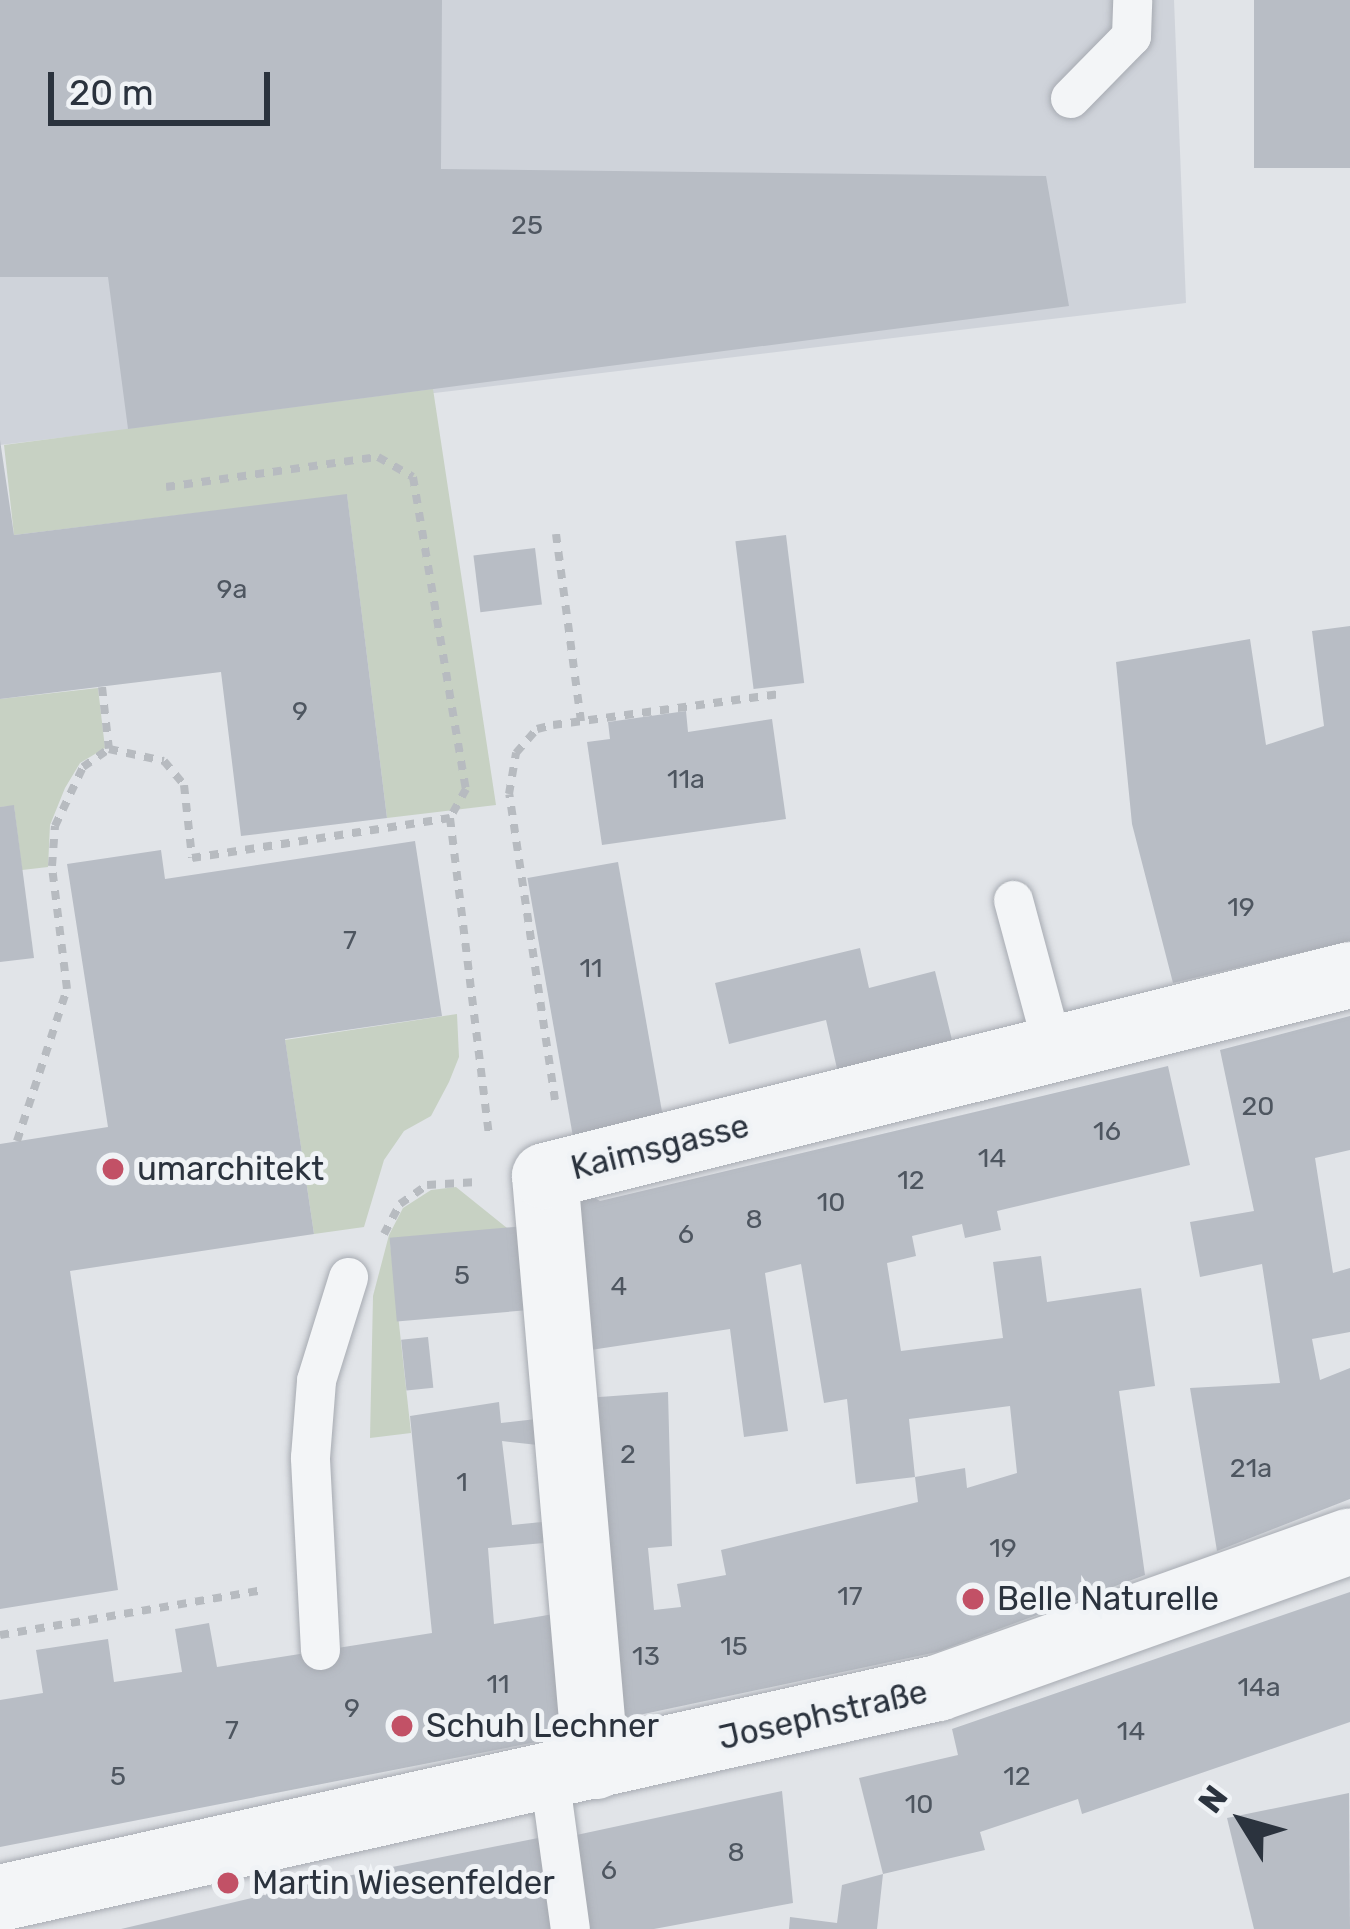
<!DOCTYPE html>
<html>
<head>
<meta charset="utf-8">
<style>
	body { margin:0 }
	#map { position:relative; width:1350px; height:1929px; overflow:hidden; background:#e1e4e8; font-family:Rubik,sans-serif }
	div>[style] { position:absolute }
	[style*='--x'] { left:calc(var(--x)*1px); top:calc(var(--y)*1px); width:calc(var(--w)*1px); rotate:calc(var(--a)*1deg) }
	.built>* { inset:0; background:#cfd3da }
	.green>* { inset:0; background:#c7d1c3 }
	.building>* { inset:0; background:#b8bdc5; transform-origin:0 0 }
	.path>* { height:8px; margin-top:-4px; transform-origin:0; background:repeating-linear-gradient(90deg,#b7bbc0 0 9px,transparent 0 18px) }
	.roads { filter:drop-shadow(0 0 3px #a7abb2) drop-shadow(0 0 3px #a7abb2) }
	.service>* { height:39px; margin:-19.5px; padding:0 19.5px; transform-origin:19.5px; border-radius:19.5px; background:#f3f5f7 }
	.minor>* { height:66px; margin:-33px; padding:0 33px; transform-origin:33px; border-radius:33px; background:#f3f5f7 }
	.dots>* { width:33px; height:33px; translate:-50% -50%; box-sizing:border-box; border:6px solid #f0f3f6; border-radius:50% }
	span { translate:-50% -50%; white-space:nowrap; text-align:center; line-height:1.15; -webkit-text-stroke:10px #f0f3f6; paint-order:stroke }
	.number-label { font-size:27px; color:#4e5660 }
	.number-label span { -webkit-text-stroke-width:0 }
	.street-label { font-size:33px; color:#2b333e }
	.poi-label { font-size:33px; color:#2b333e }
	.left { translate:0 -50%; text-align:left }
	.north { position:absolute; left:1182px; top:1761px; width:120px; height:120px; -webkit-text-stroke:9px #f0f3f6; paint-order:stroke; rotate:307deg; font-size:33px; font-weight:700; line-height:48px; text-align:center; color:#2b333e }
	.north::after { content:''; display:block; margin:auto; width:42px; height:54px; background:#2b333e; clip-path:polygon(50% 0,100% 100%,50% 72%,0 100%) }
	.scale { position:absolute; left:48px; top:72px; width:222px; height:54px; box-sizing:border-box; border:6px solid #2b333e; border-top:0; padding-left:15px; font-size:36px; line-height:42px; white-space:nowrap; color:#2b333e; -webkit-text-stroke:9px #f0f3f6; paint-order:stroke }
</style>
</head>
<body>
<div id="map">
	<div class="built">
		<i style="clip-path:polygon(0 0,1174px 0,1186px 303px,0 445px)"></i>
	</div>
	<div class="green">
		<i style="clip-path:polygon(433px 389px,496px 805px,387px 818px,347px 495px,14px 535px,4px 445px)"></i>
		<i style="clip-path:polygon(98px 688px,105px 748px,80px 763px,65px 788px,50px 825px,48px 867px,22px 870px,14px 806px,0 807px,0 699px)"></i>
		<i style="clip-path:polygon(457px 1014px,459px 1057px,449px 1082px,431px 1116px,404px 1131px,384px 1160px,364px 1227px,314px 1234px,285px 1040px)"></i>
		<i style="clip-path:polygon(456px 1187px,507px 1228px,390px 1242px,411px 1433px,370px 1438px,373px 1296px,389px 1235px,403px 1208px,431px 1190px)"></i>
	</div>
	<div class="building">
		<i style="clip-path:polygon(0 0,442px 0,441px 169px,1046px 176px,1069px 306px,128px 429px,108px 277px,0 277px)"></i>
		<i style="left:1254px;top:0;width:96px;height:168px"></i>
		<i style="clip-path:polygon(0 440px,14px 535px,347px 494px,387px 818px,241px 836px,221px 672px,0 699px)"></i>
		<i style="left:786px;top:535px;width:149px;height:51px;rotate:83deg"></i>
		<i style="left:535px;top:548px;width:57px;height:62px;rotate:83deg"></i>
		<i style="clip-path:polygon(1350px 626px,1350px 941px,1173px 983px,1132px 824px,1116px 662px,1250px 639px,1266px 745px,1324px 726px,1312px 631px)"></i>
		<i style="clip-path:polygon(686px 711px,688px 732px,772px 719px,786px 819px,602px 845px,587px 742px,610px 739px,608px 722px)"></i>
		<i style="clip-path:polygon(14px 805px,34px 958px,0 962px,0 807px)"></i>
		<i style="clip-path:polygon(415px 841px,442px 1016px,285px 1039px,314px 1234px,70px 1271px,118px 1590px,0 1609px,0 1144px,108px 1127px,67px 864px,161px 850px,165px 879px)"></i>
		<i style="left:618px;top:862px;width:267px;height:92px;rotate:80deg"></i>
		<i style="clip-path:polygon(860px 948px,869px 988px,935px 971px,953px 1044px,838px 1073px,826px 1020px,729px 1044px,715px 983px)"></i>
		<i style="clip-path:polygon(1350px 1016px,1350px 1150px,1315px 1158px,1333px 1273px,1350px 1268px,1350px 1332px,1312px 1339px,1320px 1380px,1350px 1368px,1350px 1499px,1217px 1551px,1190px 1388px,1280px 1383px,1262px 1264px,1200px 1277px,1190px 1222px,1254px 1211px,1220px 1050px)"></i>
		<i style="clip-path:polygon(1168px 1066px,1190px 1165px,997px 1211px,1001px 1230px,965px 1238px,962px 1224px,912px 1236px,916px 1256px,887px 1263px,901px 1351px,1003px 1338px,993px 1262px,1041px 1256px,1047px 1302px,1141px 1288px,1155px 1386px,1119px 1391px,1145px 1575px,937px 1652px,606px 1722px,586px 1398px,668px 1392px,672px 1546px,648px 1548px,654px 1610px,681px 1607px,677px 1584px,726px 1575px,721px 1550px,918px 1502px,915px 1477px,965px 1468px,967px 1488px,1017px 1473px,1010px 1406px,909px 1419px,915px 1477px,856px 1484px,847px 1399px,824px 1403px,801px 1264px,765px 1273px,788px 1431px,744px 1437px,730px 1329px,584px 1351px,566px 1225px,587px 1193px,600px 1201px)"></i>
		<i style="left:525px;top:1226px;width:84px;height:136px;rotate:85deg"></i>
		<i style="left:428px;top:1337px;width:51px;height:27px;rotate:84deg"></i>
		<i style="clip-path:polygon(499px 1402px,501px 1423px,545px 1418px,547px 1446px,502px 1441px,512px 1525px,552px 1521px,555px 1542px,488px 1548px,494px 1624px,554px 1614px,567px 1736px,0 1847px,0 1700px,43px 1693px,36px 1650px,108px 1639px,114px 1682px,182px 1672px,175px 1629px,209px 1623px,217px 1667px,432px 1633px,410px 1416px)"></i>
		<i style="clip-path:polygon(1350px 1592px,1350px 1722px,1082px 1814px,1078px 1799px,980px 1832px,985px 1850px,883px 1874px,859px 1778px,958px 1755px,952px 1729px)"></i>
		<i style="clip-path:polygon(782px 1791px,793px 1903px,654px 1929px,582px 1929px,567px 1837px)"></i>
		<i style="clip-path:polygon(1349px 1793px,1350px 1929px,1254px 1929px,1227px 1818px)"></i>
		<i style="clip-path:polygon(543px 1837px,561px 1929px,121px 1929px,327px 1880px)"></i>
		<i style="clip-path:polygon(883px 1874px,877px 1929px,789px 1929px,790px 1917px,837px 1923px,842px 1885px)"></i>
	</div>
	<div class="path">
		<i style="--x:166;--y:487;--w:214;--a:-8.1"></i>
		<i style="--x:378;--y:457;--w:40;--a:29.7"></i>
		<i style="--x:413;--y:477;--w:316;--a:80.4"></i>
		<i style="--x:466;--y:789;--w:33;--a:119"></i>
		<i style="--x:450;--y:818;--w:318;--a:83"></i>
		<i style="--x:556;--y:534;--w:189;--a:82.4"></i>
		<i style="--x:102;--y:687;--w:62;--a:83.6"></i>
		<i style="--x:555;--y:1100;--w:309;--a:-98.5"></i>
		<i style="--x:509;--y:794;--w:42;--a:-80.3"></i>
		<i style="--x:516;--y:753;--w:32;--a:-49"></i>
		<i style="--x:537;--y:729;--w:16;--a:-14"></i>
		<i style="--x:553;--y:725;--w:229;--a:-7.8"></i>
		<i style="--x:17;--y:1141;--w:160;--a:-71.8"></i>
		<i style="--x:67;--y:989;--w:124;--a:-97"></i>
		<i style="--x:52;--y:866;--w:40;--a:-85.7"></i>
		<i style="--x:55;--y:826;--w:65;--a:-64.6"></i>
		<i style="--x:83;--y:767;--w:32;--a:-35"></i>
		<i style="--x:109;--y:749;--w:56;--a:12.3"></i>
		<i style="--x:164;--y:761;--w:31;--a:50"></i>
		<i style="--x:184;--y:785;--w:73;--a:83.7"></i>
		<i style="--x:192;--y:858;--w:261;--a:-8.8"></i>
		<i style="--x:384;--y:1234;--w:34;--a:-62"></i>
		<i style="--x:400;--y:1204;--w:33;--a:-35"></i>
		<i style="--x:427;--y:1185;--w:50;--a:-3.4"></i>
		<i style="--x:0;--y:1635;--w:267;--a:-9.7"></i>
	</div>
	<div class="roads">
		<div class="service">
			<i style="--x:1070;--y:98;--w:87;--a:-45.5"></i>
			<i style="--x:1131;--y:36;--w:36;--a:-88"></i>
			<i style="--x:1013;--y:900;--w:153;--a:74.9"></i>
			<i style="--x:320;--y:1650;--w:193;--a:-93"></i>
			<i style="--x:310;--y:1457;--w:77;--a:-85.5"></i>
			<i style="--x:316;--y:1380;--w:108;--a:-72.7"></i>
			<i style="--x:549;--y:1776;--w:154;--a:82.2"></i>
		</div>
		<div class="minor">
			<i style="--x:596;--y:1766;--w:592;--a:-94.94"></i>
			<i style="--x:545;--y:1176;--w:830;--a:-14.02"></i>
			<i style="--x:0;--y:1898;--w:961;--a:-12.62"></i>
			<i style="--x:938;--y:1688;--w:437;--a:-19.6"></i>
		</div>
	</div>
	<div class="dots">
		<i style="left:113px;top:1169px;background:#c25166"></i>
		<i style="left:973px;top:1599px;background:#c25166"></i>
		<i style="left:402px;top:1726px;background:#c25166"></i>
		<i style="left:228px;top:1883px;background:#c25166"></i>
	</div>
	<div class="number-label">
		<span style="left:527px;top:226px">25</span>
		<span style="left:232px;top:590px">9a</span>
		<span style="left:300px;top:712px">9</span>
		<span style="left:686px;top:780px">11a</span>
		<span style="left:1241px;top:908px">19</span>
		<span style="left:350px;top:941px">7</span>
		<span style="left:591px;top:969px">11</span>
		<span style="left:1258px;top:1107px">20</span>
		<span style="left:1107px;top:1132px">16</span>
		<span style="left:992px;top:1159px">14</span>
		<span style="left:911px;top:1181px">12</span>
		<span style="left:831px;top:1203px">10</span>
		<span style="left:754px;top:1220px">8</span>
		<span style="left:686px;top:1235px">6</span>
		<span style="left:462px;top:1276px">5</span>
		<span style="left:619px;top:1287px">4</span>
		<span style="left:628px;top:1455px">2</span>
		<span style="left:1251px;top:1469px">21a</span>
		<span style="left:462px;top:1483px">1</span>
		<span style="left:1003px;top:1549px">19</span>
		<span style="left:850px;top:1597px">17</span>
		<span style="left:734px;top:1647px">15</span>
		<span style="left:646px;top:1657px">13</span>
		<span style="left:498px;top:1685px">11</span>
		<span style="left:1259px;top:1688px">14a</span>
		<span style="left:352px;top:1709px">9</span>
		<span style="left:232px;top:1731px">7</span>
		<span style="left:1131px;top:1732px">14</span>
		<span style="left:118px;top:1777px">5</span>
		<span style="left:1017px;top:1777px">12</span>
		<span style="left:919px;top:1805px">10</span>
		<span style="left:736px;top:1853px">8</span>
		<span style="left:609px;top:1871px">6</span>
	</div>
	<div class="street-label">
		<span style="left:660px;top:1147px;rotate:-14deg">Kaimsgasse</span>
		<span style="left:823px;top:1715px;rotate:-13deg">Josephstraße</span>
	</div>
	<div class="poi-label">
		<span class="left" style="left:137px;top:1169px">umarchitekt</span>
		<span class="left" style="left:997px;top:1599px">Belle Naturelle</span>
		<span class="left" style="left:426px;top:1726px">Schuh Lechner</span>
		<span class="left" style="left:252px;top:1883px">Martin Wiesenfelder</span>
	</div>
	<div class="north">N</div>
	<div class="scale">20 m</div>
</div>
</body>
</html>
